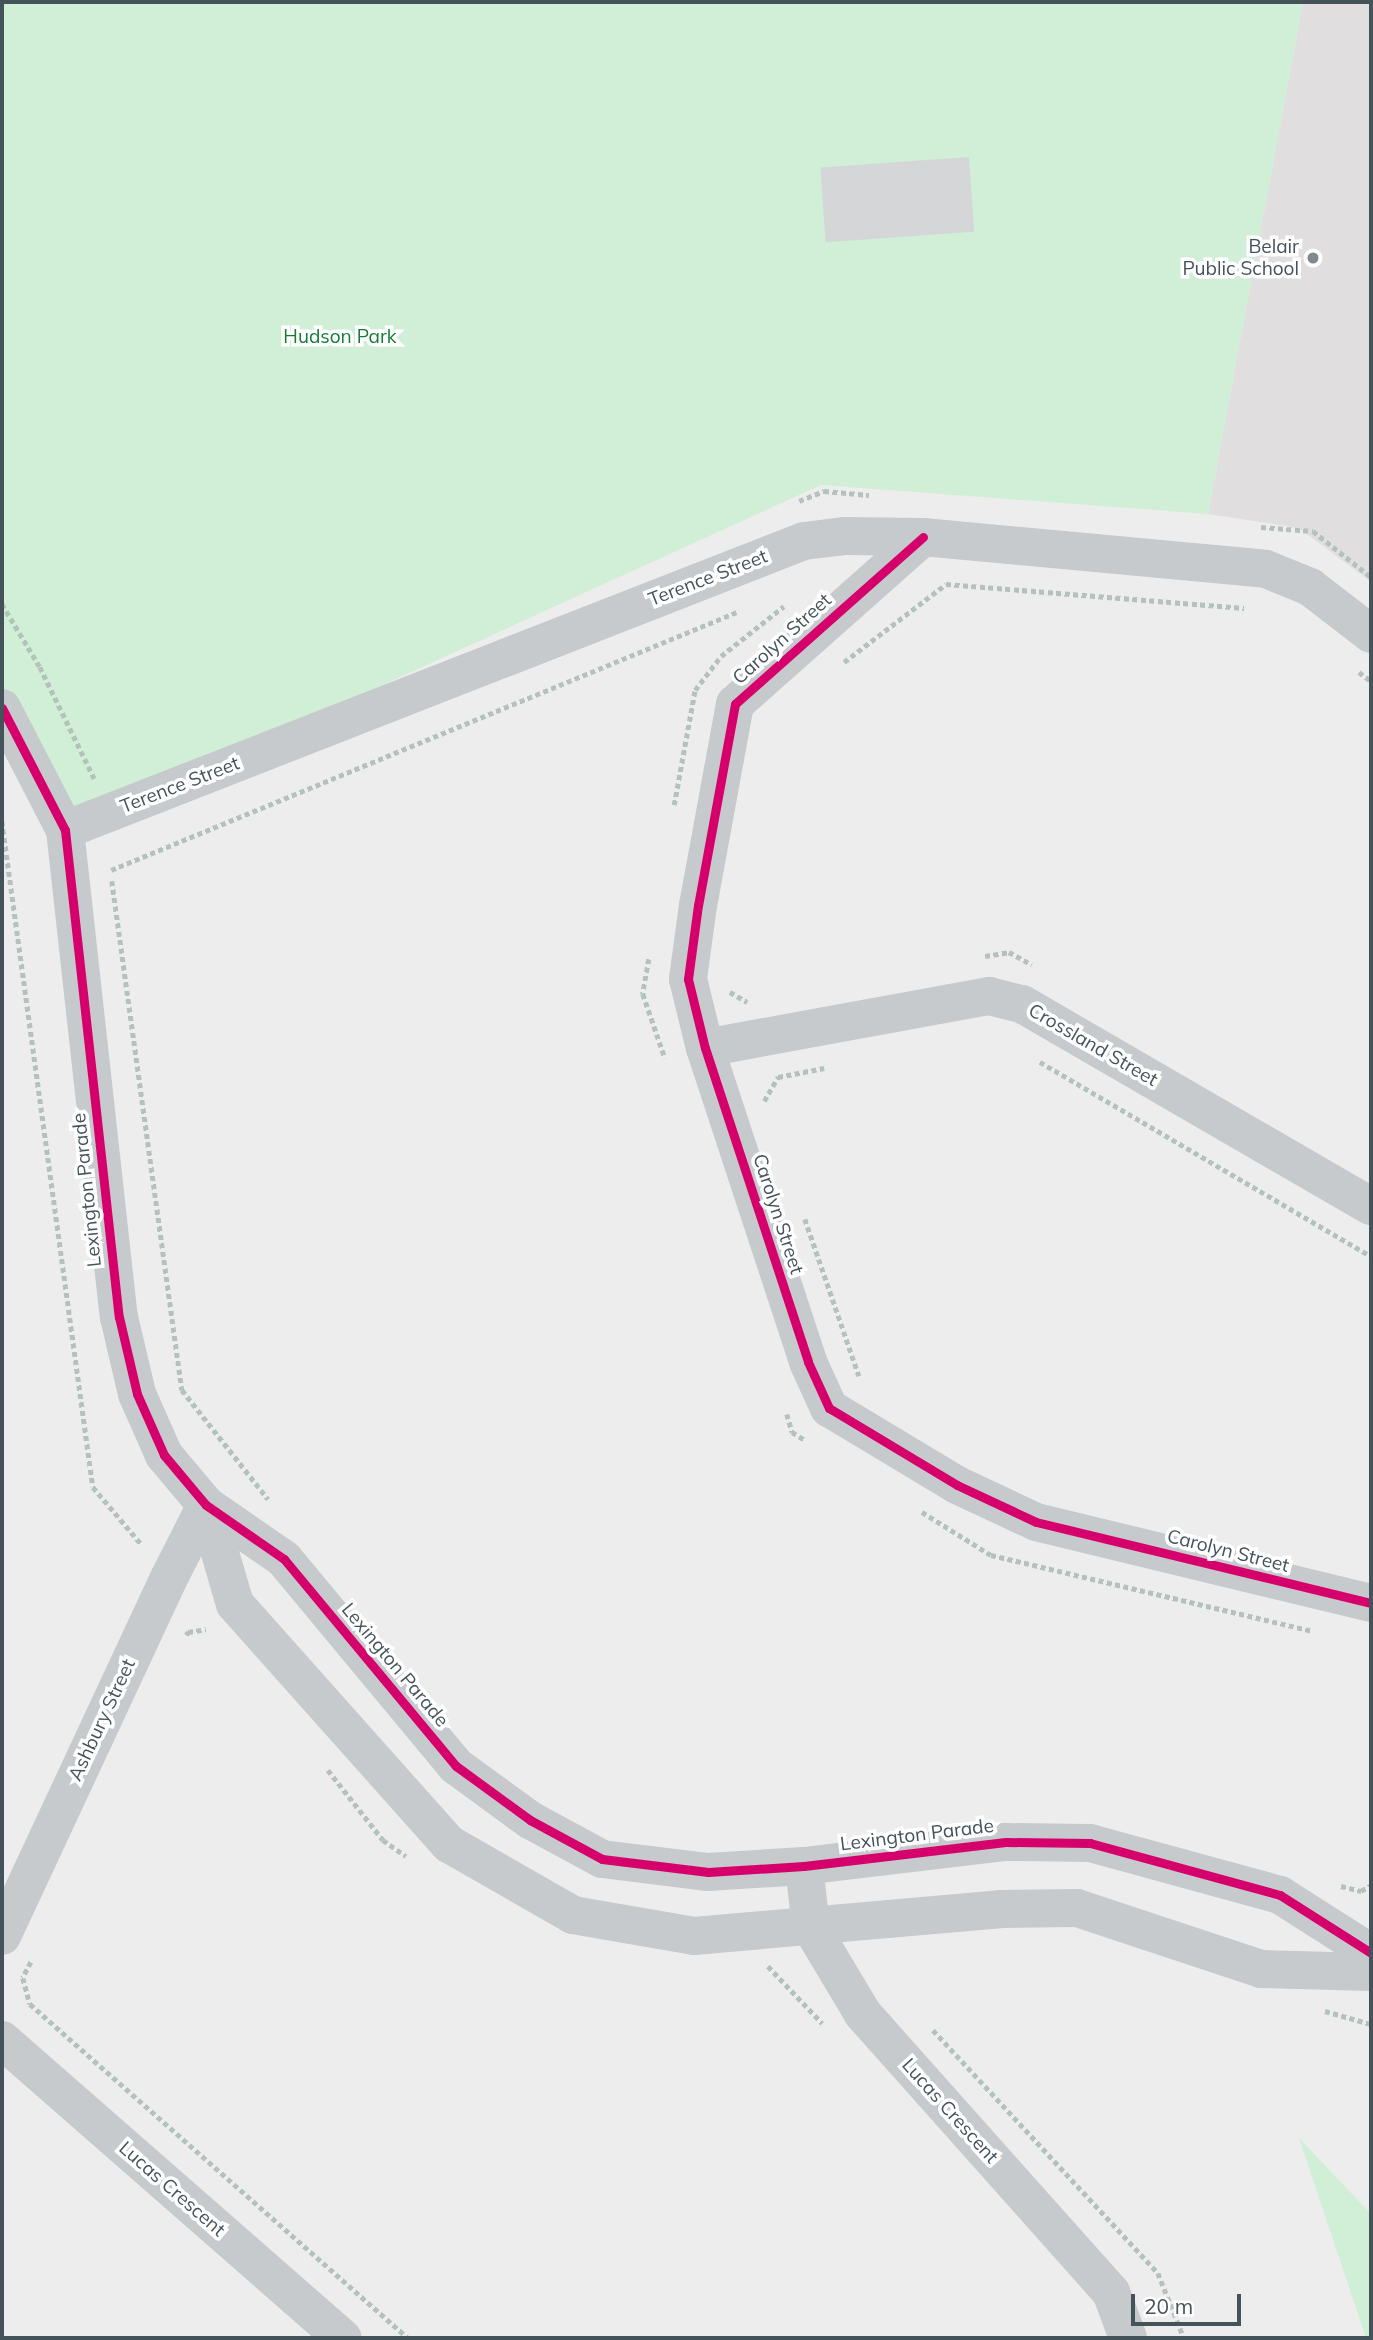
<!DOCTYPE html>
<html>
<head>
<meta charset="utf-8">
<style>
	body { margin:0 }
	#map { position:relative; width:1373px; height:2340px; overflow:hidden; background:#eeeded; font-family:Mulish,sans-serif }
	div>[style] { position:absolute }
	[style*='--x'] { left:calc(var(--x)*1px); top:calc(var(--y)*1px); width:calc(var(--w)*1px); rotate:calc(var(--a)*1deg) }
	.education>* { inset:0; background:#e0dedf }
	.green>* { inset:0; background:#d0efd6 }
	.building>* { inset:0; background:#d5d6d7; transform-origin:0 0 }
	.path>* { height:4.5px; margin-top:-2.25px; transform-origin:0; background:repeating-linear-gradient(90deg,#b4c2bc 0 5px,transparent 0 8.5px) }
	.minor>* { height:38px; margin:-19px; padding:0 19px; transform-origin:19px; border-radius:19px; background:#c6cacc }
	.tertiary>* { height:38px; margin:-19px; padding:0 19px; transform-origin:19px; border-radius:19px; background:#c6cacc }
	.cycleway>* { height:9px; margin:-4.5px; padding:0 4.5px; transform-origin:4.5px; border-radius:4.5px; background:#d6006c }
	.dots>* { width:19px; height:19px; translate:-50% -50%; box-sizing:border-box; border:4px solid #fff; border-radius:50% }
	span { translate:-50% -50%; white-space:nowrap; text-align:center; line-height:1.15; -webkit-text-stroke:7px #fff; paint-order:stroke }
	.poi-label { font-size:19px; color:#44535a }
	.right { translate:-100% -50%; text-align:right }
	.park-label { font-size:19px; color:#127d35 }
	.street-label { font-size:19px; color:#44535a }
	.frame { position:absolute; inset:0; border:4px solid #44535a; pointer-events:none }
	.scale { position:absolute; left:1131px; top:2294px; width:110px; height:32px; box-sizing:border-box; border:4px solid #44535a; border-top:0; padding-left:9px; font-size:21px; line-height:24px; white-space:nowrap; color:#44535a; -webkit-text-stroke:5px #fff; paint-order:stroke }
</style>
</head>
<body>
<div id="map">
	<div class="education">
		<i style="clip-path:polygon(1303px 2px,1371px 2px,1371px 582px,1299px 528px,1208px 514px)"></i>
	</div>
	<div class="green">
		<i style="clip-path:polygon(2px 2px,1303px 2px,1208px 514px,821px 485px,65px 830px,2px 699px)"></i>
		<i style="clip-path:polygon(1299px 2138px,1371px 2214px,1371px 2338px,1366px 2338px)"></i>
	</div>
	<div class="building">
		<i style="left:969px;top:157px;width:75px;height:149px;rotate:86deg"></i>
	</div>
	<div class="path">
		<i style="--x:799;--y:501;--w:27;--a:-22"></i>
		<i style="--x:824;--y:491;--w:45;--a:5.1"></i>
		<i style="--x:1261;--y:527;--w:52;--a:4.4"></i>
		<i style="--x:1313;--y:531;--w:74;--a:38.4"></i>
		<i style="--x:2;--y:604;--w:74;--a:58.9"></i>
		<i style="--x:40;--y:667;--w:126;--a:64"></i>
		<i style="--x:844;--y:662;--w:128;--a:-37.4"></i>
		<i style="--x:946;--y:584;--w:299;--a:4.6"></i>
		<i style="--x:1359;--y:672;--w:15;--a:37"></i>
		<i style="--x:674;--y:805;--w:117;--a:-79.7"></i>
		<i style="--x:695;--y:690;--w:43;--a:-52.6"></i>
		<i style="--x:721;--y:656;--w:80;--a:-38.4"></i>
		<i style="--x:2;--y:821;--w:672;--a:82.22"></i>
		<i style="--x:93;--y:1487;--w:76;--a:49.8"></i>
		<i style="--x:111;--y:870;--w:677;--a:-22.4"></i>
		<i style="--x:112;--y:881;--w:514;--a:82.17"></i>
		<i style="--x:182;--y:1390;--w:139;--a:51.7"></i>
		<i style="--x:985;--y:956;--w:24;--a:-9"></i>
		<i style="--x:1009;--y:952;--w:26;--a:29"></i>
		<i style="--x:649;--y:959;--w:36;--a:100"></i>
		<i style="--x:643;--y:994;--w:68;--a:71"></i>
		<i style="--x:730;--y:992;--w:20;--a:30"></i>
		<i style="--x:1040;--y:1062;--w:384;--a:30.4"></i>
		<i style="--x:764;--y:1101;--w:28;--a:-60"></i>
		<i style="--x:778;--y:1077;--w:47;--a:-11.1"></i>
		<i style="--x:805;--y:1219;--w:166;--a:71"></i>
		<i style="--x:787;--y:1414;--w:19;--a:74"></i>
		<i style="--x:792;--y:1432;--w:15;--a:32"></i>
		<i style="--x:922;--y:1512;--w:81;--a:31.9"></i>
		<i style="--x:991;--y:1555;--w:330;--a:13.3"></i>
		<i style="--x:186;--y:1635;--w:4;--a:-56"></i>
		<i style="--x:188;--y:1632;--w:18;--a:-9"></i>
		<i style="--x:328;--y:1770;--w:89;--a:51.8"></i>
		<i style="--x:383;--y:1840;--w:28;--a:35"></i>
		<i style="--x:1341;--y:1886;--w:21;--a:14"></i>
		<i style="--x:1361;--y:1891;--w:12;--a:-31"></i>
		<i style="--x:31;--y:1962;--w:18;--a:117"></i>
		<i style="--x:23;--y:1978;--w:27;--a:75"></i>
		<i style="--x:30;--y:2004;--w:504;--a:41.46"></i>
		<i style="--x:768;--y:1966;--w:79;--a:46.5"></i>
		<i style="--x:1325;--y:2011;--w:48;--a:15.8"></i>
		<i style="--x:933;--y:2030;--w:331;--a:47.2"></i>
		<i style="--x:1158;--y:2273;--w:70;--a:68.2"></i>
	</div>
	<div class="minor">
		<i style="--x:923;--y:537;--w:251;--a:138.4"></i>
		<i style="--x:735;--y:704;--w:204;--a:100.4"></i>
		<i style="--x:698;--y:905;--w:75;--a:97.7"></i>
		<i style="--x:688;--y:979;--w:71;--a:76.2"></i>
		<i style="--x:705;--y:1048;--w:330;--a:71.8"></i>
		<i style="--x:808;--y:1362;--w:51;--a:65.5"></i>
		<i style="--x:829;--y:1408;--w:149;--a:31"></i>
		<i style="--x:957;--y:1485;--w:87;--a:25.1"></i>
		<i style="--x:1036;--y:1522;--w:345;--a:13.6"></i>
		<i style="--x:65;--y:830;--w:793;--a:-21.36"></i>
		<i style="--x:804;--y:541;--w:40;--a:-7.1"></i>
		<i style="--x:844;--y:536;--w:79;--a:0.7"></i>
		<i style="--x:923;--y:537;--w:344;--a:5.3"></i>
		<i style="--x:1266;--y:569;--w:48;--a:22.2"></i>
		<i style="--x:1310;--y:587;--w:77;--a:37.6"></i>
		<i style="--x:705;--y:1048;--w:289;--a:-10.4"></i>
		<i style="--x:989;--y:996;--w:34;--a:14"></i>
		<i style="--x:1022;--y:1004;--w:403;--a:30.1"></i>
		<i style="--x:804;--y:1866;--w:61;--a:83.5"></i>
		<i style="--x:811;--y:1927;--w:101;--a:59.1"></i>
		<i style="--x:863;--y:2014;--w:373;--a:48.3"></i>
		<i style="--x:1111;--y:2292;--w:49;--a:69.7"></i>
		<i style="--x:2;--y:1936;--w:395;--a:-65"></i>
		<i style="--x:169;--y:1578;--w:82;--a:-63.1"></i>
		<i style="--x:2;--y:2040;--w:453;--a:41.2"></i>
	</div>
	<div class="tertiary">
		<i style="--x:2;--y:708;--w:137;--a:62.7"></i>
		<i style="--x:65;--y:830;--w:490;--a:83.7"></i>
		<i style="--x:119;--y:1317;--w:79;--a:76.8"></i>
		<i style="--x:137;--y:1394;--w:67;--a:66.1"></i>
		<i style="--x:164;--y:1455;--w:65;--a:50"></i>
		<i style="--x:206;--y:1505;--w:95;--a:34.7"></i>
		<i style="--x:284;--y:1559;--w:269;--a:50.3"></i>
		<i style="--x:456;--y:1766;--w:92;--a:36.1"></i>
		<i style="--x:530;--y:1820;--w:82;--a:28.4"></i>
		<i style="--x:602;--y:1859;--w:107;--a:7"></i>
		<i style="--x:708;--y:1872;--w:96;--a:-3.6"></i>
		<i style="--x:804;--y:1866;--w:203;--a:-6.8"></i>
		<i style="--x:1006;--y:1842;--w:84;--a:0.7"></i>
		<i style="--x:1090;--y:1843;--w:197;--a:15.3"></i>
		<i style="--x:1280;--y:1895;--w:108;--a:32.5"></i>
		<i style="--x:206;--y:1505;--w:103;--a:73.7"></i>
		<i style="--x:235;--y:1604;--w:322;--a:48.3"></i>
		<i style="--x:449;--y:1844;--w:143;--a:29.8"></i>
		<i style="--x:573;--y:1915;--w:123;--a:9.8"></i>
		<i style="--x:694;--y:1936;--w:307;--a:-5"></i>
		<i style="--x:1000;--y:1909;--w:77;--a:-0.7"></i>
		<i style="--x:1077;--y:1908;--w:194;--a:18.3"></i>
		<i style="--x:1261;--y:1969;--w:110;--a:1.6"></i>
	</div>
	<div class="cycleway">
		<i style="--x:923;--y:537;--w:251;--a:138.4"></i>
		<i style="--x:735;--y:704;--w:204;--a:100.4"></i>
		<i style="--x:698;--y:905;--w:75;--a:97.7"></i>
		<i style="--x:688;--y:979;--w:71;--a:76.2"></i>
		<i style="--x:705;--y:1048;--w:330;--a:71.8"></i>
		<i style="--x:808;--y:1362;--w:51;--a:65.5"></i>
		<i style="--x:829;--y:1408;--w:149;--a:31"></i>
		<i style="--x:957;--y:1485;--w:87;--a:25.1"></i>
		<i style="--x:1036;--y:1522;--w:345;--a:13.6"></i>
		<i style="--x:2;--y:708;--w:137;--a:62.7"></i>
		<i style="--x:65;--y:830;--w:490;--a:83.7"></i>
		<i style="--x:119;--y:1317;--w:79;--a:76.8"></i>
		<i style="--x:137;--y:1394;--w:67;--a:66.1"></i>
		<i style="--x:164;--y:1455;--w:65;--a:50"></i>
		<i style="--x:206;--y:1505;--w:95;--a:34.7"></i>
		<i style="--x:284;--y:1559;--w:269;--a:50.3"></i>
		<i style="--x:456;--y:1766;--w:92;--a:36.1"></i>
		<i style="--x:530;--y:1820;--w:82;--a:28.4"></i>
		<i style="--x:602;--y:1859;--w:107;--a:7"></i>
		<i style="--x:708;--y:1872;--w:96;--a:-3.6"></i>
		<i style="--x:804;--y:1866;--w:203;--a:-6.8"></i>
		<i style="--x:1006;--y:1842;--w:84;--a:0.7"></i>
		<i style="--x:1090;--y:1843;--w:197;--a:15.3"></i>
		<i style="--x:1280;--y:1895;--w:108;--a:32.5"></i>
	</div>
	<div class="dots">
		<i style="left:1313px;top:258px;background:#80898d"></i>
	</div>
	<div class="poi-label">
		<span class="right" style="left:1299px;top:258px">Belair<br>Public School</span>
	</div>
	<div class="park-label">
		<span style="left:340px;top:337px">Hudson Park</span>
	</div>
	<div class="street-label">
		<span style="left:708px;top:578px;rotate:-21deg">Terence Street</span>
		<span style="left:782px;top:639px;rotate:-42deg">Carolyn Street</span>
		<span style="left:180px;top:785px;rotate:-21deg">Terence Street</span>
		<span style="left:1093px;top:1045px;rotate:30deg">Crossland Street</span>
		<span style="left:87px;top:1190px;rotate:-96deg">Lexington Parade</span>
		<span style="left:778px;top:1214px;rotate:72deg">Carolyn Street</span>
		<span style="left:1228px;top:1551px;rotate:14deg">Carolyn Street</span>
		<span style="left:395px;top:1665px;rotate:50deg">Lexington Parade</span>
		<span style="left:102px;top:1720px;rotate:-65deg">Ashbury Street</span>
		<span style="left:917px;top:1835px;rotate:-7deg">Lexington Parade</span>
		<span style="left:950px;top:2111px;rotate:48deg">Lucas Crescent</span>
		<span style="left:172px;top:2189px;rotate:41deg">Lucas Crescent</span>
	</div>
	<div class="frame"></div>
	<div class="scale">20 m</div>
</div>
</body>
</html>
